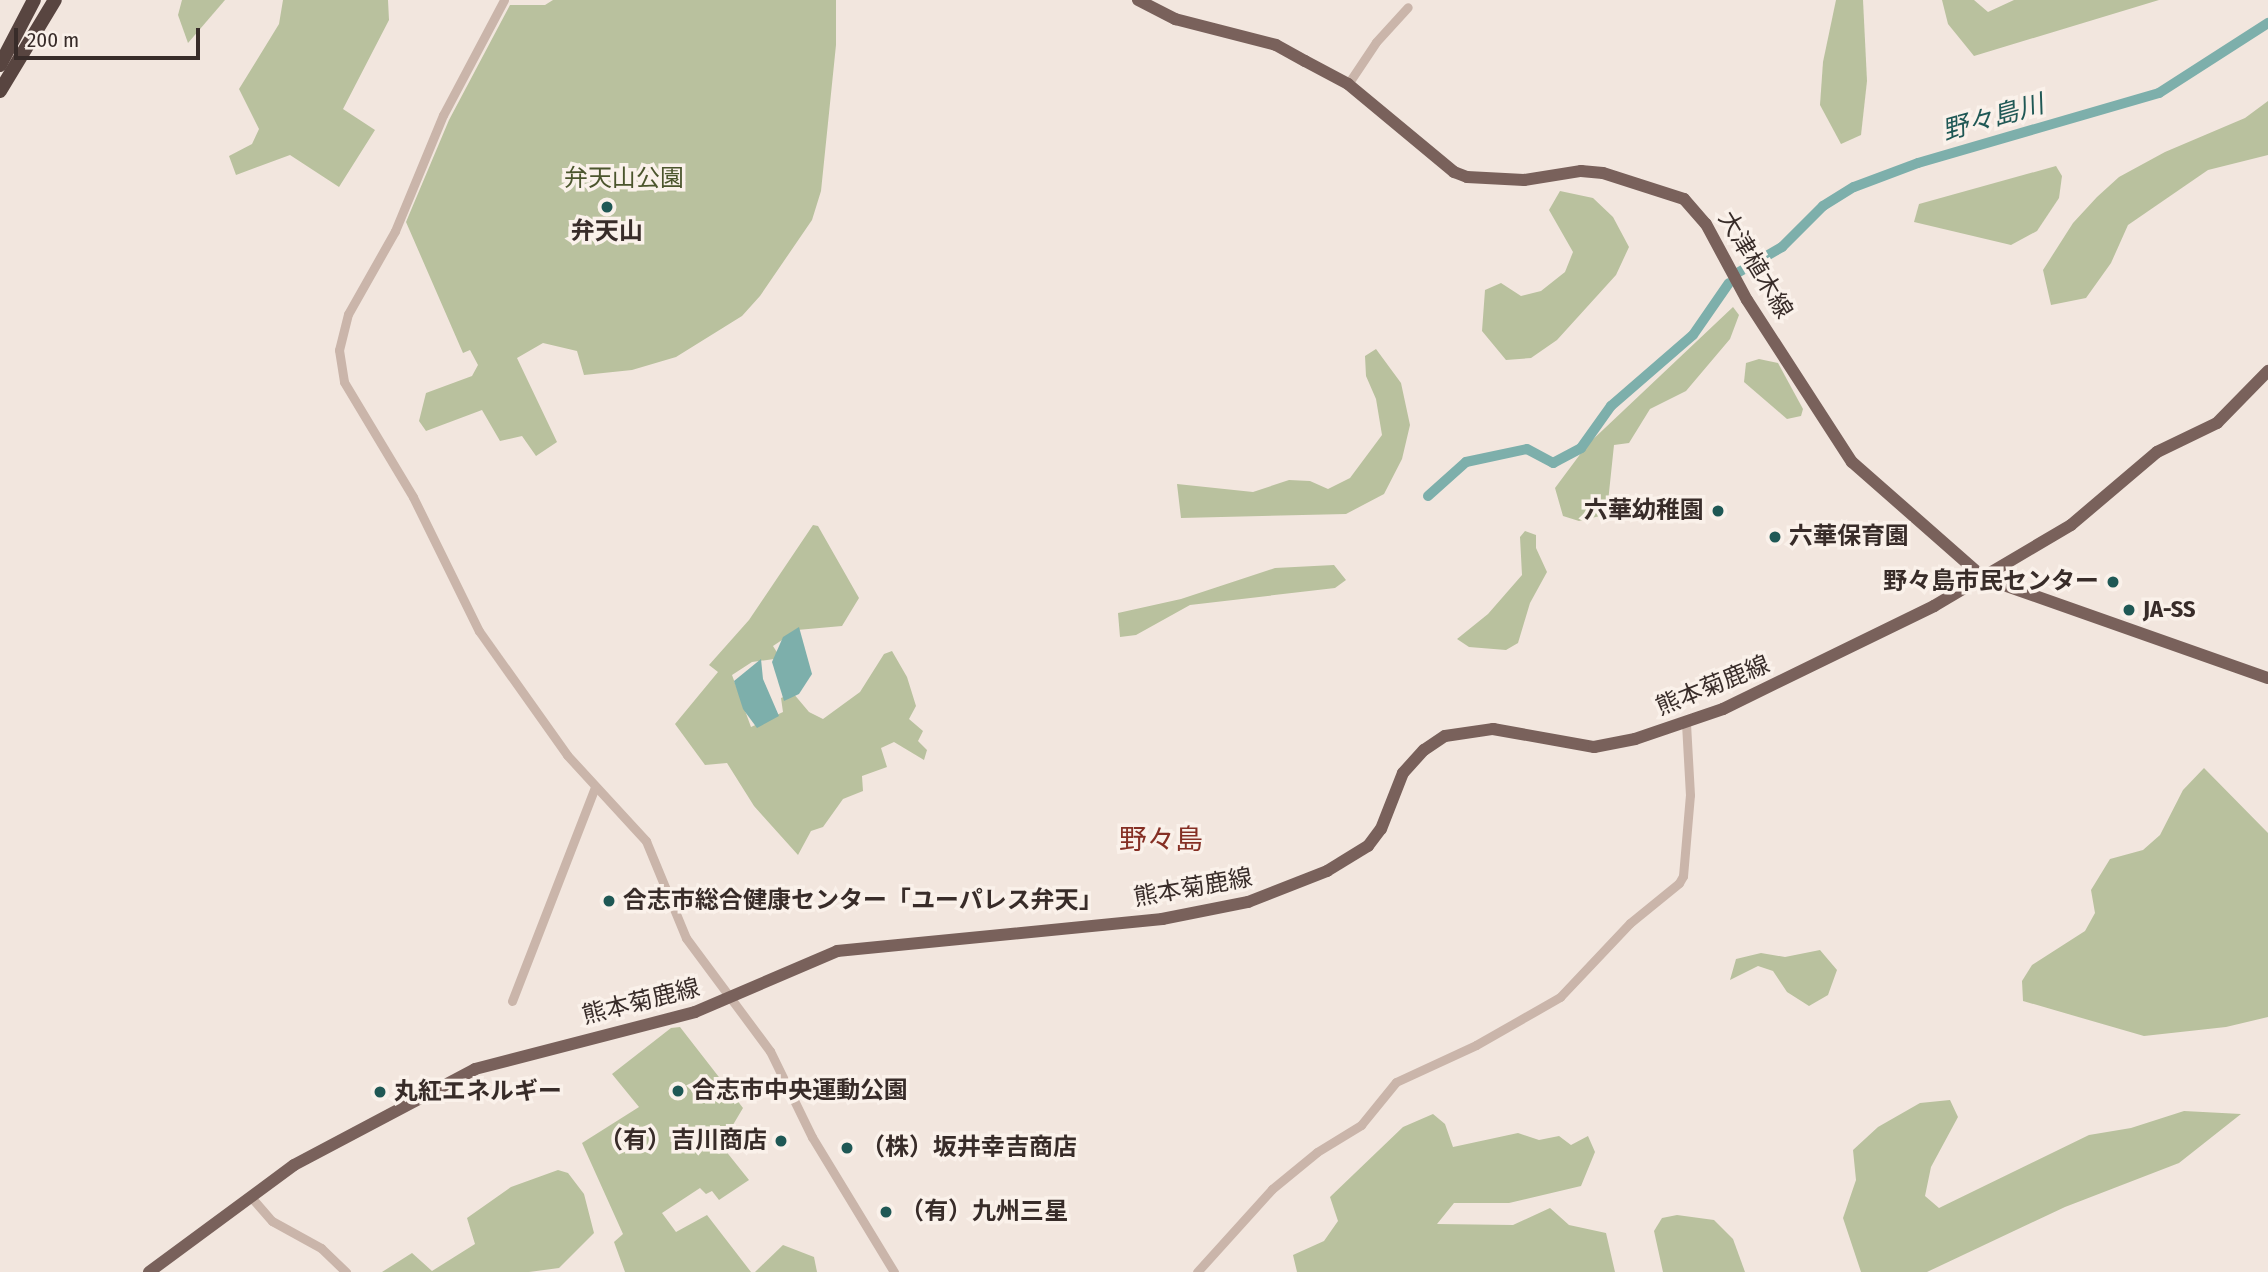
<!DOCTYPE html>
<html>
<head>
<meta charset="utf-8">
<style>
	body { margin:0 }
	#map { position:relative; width:2268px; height:1272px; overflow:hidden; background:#f2e6de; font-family:"Fira Sans Condensed","Noto Sans JP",sans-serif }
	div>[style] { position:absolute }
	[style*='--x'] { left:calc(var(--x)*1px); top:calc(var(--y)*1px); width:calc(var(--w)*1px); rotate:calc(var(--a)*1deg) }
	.green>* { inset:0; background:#b9c19e }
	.water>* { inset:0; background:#7dafab }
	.river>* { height:10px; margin:-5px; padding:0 5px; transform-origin:5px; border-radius:5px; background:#7dafab }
	.minor>* { height:9px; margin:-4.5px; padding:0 4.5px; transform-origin:4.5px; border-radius:4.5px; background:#cab5aa }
	.major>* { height:12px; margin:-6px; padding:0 6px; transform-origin:6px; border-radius:6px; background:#79615b }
	.highway>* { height:14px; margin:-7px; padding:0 7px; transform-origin:7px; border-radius:7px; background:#584540 }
	.dots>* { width:19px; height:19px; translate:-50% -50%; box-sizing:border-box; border:4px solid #faf1ea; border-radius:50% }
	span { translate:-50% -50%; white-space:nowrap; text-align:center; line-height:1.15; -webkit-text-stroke:7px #faf1ea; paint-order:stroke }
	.park-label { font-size:24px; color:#4b552d }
	.poi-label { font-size:24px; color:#382c29; font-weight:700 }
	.right { translate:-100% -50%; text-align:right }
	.left { translate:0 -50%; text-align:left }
	.street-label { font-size:24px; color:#382c29 }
	.water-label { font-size:26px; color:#1f5855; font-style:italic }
	.quarter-label { font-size:28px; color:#852f24 }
	.scale { position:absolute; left:14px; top:28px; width:186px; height:32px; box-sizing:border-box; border:4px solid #382c29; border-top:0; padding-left:9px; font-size:21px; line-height:24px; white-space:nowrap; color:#382c29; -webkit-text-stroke:5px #faf1ea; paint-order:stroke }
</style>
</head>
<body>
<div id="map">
	<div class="green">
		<i style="clip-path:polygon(182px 0,225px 0,188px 43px,178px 15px)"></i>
		<i style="clip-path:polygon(283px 0,388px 0,389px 20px,343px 109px,375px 130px,339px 187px,290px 155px,236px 175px,229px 156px,252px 144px,259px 129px,239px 89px,279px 24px)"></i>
		<i style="clip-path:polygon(553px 0,836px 0,836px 45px,821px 191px,812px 220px,760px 296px,742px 316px,676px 357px,632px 370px,584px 375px,577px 351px,543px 343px,517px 358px,557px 442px,536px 456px,522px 436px,500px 441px,482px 410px,426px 431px,419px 421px,426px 393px,472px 376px,478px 365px,470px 350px,463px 353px,406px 222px,449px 120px,510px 5px,545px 5px)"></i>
		<i style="clip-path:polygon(1836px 0,1863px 0,1867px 81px,1861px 135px,1841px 144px,1820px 105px,1823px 62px)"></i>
		<i style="clip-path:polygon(1942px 0,1974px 0,1988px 12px,2014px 0,2159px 0,1974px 56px,1948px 24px)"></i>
		<i style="clip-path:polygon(2268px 101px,2268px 155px,2208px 170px,2128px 225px,2111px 263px,2086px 298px,2051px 305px,2043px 270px,2073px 223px,2097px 197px,2119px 177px,2165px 152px,2245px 118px)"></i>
		<i style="clip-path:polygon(2056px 166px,2062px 176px,2059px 198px,2037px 231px,2011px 245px,1914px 222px,1919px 204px)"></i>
		<i style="clip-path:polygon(1560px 191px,1593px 198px,1613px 217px,1629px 247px,1616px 275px,1557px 340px,1531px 358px,1506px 360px,1482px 331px,1485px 290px,1501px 283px,1521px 296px,1541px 291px,1565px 272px,1573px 252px,1549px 210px)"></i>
		<i style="clip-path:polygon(1733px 307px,1739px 315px,1730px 339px,1686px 391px,1650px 409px,1629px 443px,1614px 445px,1608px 502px,1600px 516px,1579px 521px,1563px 516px,1555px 488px,1587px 445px)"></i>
		<i style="clip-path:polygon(1376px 349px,1401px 383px,1410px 425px,1402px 459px,1384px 494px,1346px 514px,1181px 518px,1177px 484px,1253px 492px,1289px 480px,1310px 481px,1328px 489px,1350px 478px,1382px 435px,1376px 399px,1366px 376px,1365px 356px)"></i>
		<i style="clip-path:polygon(1759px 359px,1778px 363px,1803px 409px,1801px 416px,1787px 419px,1744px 382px,1746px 363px)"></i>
		<i style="clip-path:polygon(813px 525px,818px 526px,859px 598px,842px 626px,797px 630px,773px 646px,778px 654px,774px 659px,752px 662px,732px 675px,751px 727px,783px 712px,781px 698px,793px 693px,809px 712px,823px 719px,860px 692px,884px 654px,892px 651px,907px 677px,916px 706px,909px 719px,923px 731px,918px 741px,927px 750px,924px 760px,894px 742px,881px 748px,887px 767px,862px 776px,863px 791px,843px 799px,823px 827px,811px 831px,798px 855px,754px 806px,727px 763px,705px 765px,675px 724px,718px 672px,709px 665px,749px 620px)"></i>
		<i style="clip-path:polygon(1525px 531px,1536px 535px,1536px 548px,1547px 572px,1530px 603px,1518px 643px,1506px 650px,1469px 647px,1457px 639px,1488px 614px,1522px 575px,1520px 537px)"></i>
		<i style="clip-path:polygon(1334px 565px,1346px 580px,1335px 588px,1190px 605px,1136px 635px,1120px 637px,1118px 613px,1181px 599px,1275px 568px)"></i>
		<i style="clip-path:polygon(2204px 768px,2268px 833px,2268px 1017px,2226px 1027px,2144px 1036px,2023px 1001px,2022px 981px,2032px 965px,2085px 931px,2095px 913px,2091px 890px,2110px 859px,2143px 850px,2160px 835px,2183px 790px)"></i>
		<i style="clip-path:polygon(1820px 950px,1837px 970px,1828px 995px,1809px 1006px,1787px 992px,1773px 971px,1758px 966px,1730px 980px,1736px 959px,1761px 953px,1785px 957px)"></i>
		<i style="clip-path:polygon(680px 1027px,743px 1108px,721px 1145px,749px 1180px,719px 1200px,712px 1191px,706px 1194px,700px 1188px,662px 1213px,676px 1232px,707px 1215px,751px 1272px,625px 1272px,614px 1242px,623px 1234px,582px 1143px,639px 1107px,612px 1074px,671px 1028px)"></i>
		<i style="clip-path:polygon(1950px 1100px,1958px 1117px,1931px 1167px,1925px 1196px,1939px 1208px,2089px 1135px,2131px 1128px,2184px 1111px,2241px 1114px,2179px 1163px,2065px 1207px,1927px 1272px,1861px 1272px,1843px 1218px,1856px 1180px,1853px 1150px,1878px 1127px,1920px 1103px)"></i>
		<i style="clip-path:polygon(1433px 1114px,1445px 1124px,1453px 1147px,1518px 1133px,1539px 1140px,1559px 1136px,1571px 1145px,1588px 1136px,1595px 1152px,1581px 1186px,1509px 1203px,1454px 1203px,1437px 1224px,1513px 1225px,1550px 1208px,1569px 1225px,1606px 1233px,1615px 1272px,1297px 1272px,1293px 1255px,1324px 1241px,1338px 1221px,1330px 1197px,1403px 1127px)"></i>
		<i style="clip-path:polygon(558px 1170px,568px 1173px,584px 1194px,594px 1233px,559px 1268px,529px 1272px,382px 1272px,412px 1253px,432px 1271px,475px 1244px,467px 1218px,511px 1187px)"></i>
		<i style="clip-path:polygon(1677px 1215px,1714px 1220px,1733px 1239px,1745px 1272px,1663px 1272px,1654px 1231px,1662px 1218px)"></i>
		<i style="clip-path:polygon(783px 1245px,814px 1257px,817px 1272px,755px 1272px)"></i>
	</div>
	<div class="water">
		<i style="clip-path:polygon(799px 627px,812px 674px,799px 694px,784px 701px,772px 662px,783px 637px)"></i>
		<i style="clip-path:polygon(761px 659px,763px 679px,779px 716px,757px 728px,743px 709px,734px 681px)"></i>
	</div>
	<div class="river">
		<i style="--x:1739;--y:272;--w:50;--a:-30.2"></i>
		<i style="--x:1782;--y:247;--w:58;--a:-45"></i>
		<i style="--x:1823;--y:206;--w:36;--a:-32"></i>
		<i style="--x:1854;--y:187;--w:68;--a:-20.6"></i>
		<i style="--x:1918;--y:163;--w:251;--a:-16.2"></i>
		<i style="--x:2159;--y:93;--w:130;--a:-32.7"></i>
		<i style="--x:1428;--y:496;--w:51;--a:-41.8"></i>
		<i style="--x:1466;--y:462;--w:62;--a:-12"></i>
		<i style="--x:1527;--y:449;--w:30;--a:28"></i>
		<i style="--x:1553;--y:463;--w:32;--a:-28"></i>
		<i style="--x:1581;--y:448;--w:52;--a:-54.5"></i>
		<i style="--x:1611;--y:406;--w:108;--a:-40.9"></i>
		<i style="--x:1693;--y:335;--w:63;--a:-55.3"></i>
	</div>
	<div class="minor">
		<i style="--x:504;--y:0;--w:130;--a:117.9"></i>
		<i style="--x:443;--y:115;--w:126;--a:112.5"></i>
		<i style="--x:395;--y:231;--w:95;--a:119.5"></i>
		<i style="--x:348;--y:314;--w:37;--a:104"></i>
		<i style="--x:339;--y:350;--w:32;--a:81"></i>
		<i style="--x:344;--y:382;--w:134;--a:59"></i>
		<i style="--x:413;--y:497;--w:149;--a:63.8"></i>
		<i style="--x:479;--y:631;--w:152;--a:54.6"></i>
		<i style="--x:567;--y:755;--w:117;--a:47.4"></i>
		<i style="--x:646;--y:841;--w:105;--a:67.6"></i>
		<i style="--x:686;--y:938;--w:141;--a:53.4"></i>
		<i style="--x:770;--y:1051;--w:96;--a:64"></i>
		<i style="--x:812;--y:1137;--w:158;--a:58.7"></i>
		<i style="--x:1348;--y:84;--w:50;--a:-56.3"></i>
		<i style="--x:1376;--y:42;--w:47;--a:-47.6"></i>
		<i style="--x:512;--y:1001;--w:230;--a:-68.8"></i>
		<i style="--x:251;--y:1197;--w:32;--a:49"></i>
		<i style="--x:272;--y:1221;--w:56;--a:28.9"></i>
		<i style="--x:321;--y:1248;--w:35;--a:44"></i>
		<i style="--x:1197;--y:1272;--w:112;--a:-47.9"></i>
		<i style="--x:1272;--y:1189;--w:58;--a:-39.4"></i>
		<i style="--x:1317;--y:1152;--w:52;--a:-31.5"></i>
		<i style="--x:1361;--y:1125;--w:55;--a:-50.9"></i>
		<i style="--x:1396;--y:1082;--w:88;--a:-24.8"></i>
		<i style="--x:1476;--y:1045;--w:97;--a:-29.7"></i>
		<i style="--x:1560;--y:997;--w:102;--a:-46.6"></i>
		<i style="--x:1630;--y:923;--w:63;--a:-39.2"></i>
		<i style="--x:1679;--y:883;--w:8;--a:-60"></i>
		<i style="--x:1683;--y:876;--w:81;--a:-85.1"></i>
		<i style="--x:1690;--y:795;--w:71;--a:-93.2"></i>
	</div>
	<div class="major">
		<i style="--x:1138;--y:0;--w:42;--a:27.2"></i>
		<i style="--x:1175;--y:19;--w:104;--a:14.4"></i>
		<i style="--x:1276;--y:45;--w:33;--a:29"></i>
		<i style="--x:1305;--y:61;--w:49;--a:28.1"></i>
		<i style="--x:1348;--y:84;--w:138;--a:39.7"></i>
		<i style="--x:1454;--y:172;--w:14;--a:21"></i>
		<i style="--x:1467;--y:177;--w:57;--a:3"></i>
		<i style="--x:1524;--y:180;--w:58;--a:-9"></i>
		<i style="--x:1581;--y:171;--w:22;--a:5"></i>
		<i style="--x:1603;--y:173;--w:85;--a:17.8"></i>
		<i style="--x:1684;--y:199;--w:33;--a:49"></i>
		<i style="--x:1706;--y:224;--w:86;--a:61.7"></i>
		<i style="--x:1747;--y:300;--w:193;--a:57.1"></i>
		<i style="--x:1852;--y:462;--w:176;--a:41.3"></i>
		<i style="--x:1984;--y:578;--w:301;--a:19.4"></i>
		<i style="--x:149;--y:1272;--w:180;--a:-36.4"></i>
		<i style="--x:294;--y:1165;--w:205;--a:-27.9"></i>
		<i style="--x:475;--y:1069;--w:227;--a:-14.5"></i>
		<i style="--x:695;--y:1012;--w:155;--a:-23.2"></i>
		<i style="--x:837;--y:951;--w:327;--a:-5.6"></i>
		<i style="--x:1162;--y:919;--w:88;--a:-11.2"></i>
		<i style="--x:1248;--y:902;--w:85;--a:-21.4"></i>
		<i style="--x:1327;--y:871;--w:48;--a:-31.4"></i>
		<i style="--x:1368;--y:846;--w:21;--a:-53"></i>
		<i style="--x:1381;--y:829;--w:60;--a:-68.6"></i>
		<i style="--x:1403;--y:773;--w:31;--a:-48"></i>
		<i style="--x:1424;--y:750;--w:25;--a:-34"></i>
		<i style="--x:1445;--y:736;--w:49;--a:-8.3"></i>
		<i style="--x:1493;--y:729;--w:103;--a:10.1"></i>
		<i style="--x:1594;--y:747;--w:42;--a:-11"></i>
		<i style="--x:1635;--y:739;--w:93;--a:-18.8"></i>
		<i style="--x:1723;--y:709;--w:235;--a:-26"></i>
		<i style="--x:1934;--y:606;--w:159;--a:-30.6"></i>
		<i style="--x:2071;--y:525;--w:113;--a:-40.3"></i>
		<i style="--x:2157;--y:452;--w:67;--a:-25.8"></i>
		<i style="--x:2217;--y:423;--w:73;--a:-45.6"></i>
	</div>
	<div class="highway">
		<i style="--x:0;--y:65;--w:73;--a:-62.4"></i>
		<i style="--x:0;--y:91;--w:106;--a:-58.9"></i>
	</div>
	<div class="dots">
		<i style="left:607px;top:207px;background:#1f5855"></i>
		<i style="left:1718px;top:511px;background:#1f5855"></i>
		<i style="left:1775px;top:537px;background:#1f5855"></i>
		<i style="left:2113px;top:582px;background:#1f5855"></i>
		<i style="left:2129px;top:610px;background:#1f5855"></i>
		<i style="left:609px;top:901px;background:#1f5855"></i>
		<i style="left:678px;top:1091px;background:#1f5855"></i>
		<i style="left:380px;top:1092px;background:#1f5855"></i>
		<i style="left:781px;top:1141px;background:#1f5855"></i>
		<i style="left:847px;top:1148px;background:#1f5855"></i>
		<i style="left:886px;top:1212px;background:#1f5855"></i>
	</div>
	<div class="park-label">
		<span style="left:624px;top:179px">弁天山公園</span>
	</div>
	<div class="poi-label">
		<span style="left:607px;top:232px">弁天山</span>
		<span class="right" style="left:1704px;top:511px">六華幼稚園</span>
		<span class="left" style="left:1789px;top:537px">六華保育園</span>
		<span class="right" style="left:2099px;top:582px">野々島市民センター</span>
		<span class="left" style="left:2143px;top:610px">JA-SS</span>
		<span class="left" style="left:623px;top:901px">合志市総合健康センター「ユーパレス弁天」</span>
		<span class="left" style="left:692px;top:1091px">合志市中央運動公園</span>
		<span class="left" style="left:394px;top:1092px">丸紅エネルギー</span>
		<span class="right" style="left:767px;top:1141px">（有）吉川商店</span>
		<span class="left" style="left:861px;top:1148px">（株）坂井幸吉商店</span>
		<span class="left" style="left:900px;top:1212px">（有）九州三星</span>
	</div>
	<div class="street-label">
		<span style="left:1755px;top:265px;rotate:59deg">大津植木線</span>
		<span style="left:1713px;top:686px;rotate:-22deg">熊本菊鹿線</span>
		<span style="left:1193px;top:888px;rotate:-10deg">熊本菊鹿線</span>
		<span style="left:641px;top:1002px;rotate:-14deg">熊本菊鹿線</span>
	</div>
	<div class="water-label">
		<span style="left:1993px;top:118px;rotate:-16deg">野々島川</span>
	</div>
	<div class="quarter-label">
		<span style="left:1161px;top:840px">野々島</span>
	</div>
	<div class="scale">200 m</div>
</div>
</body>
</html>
